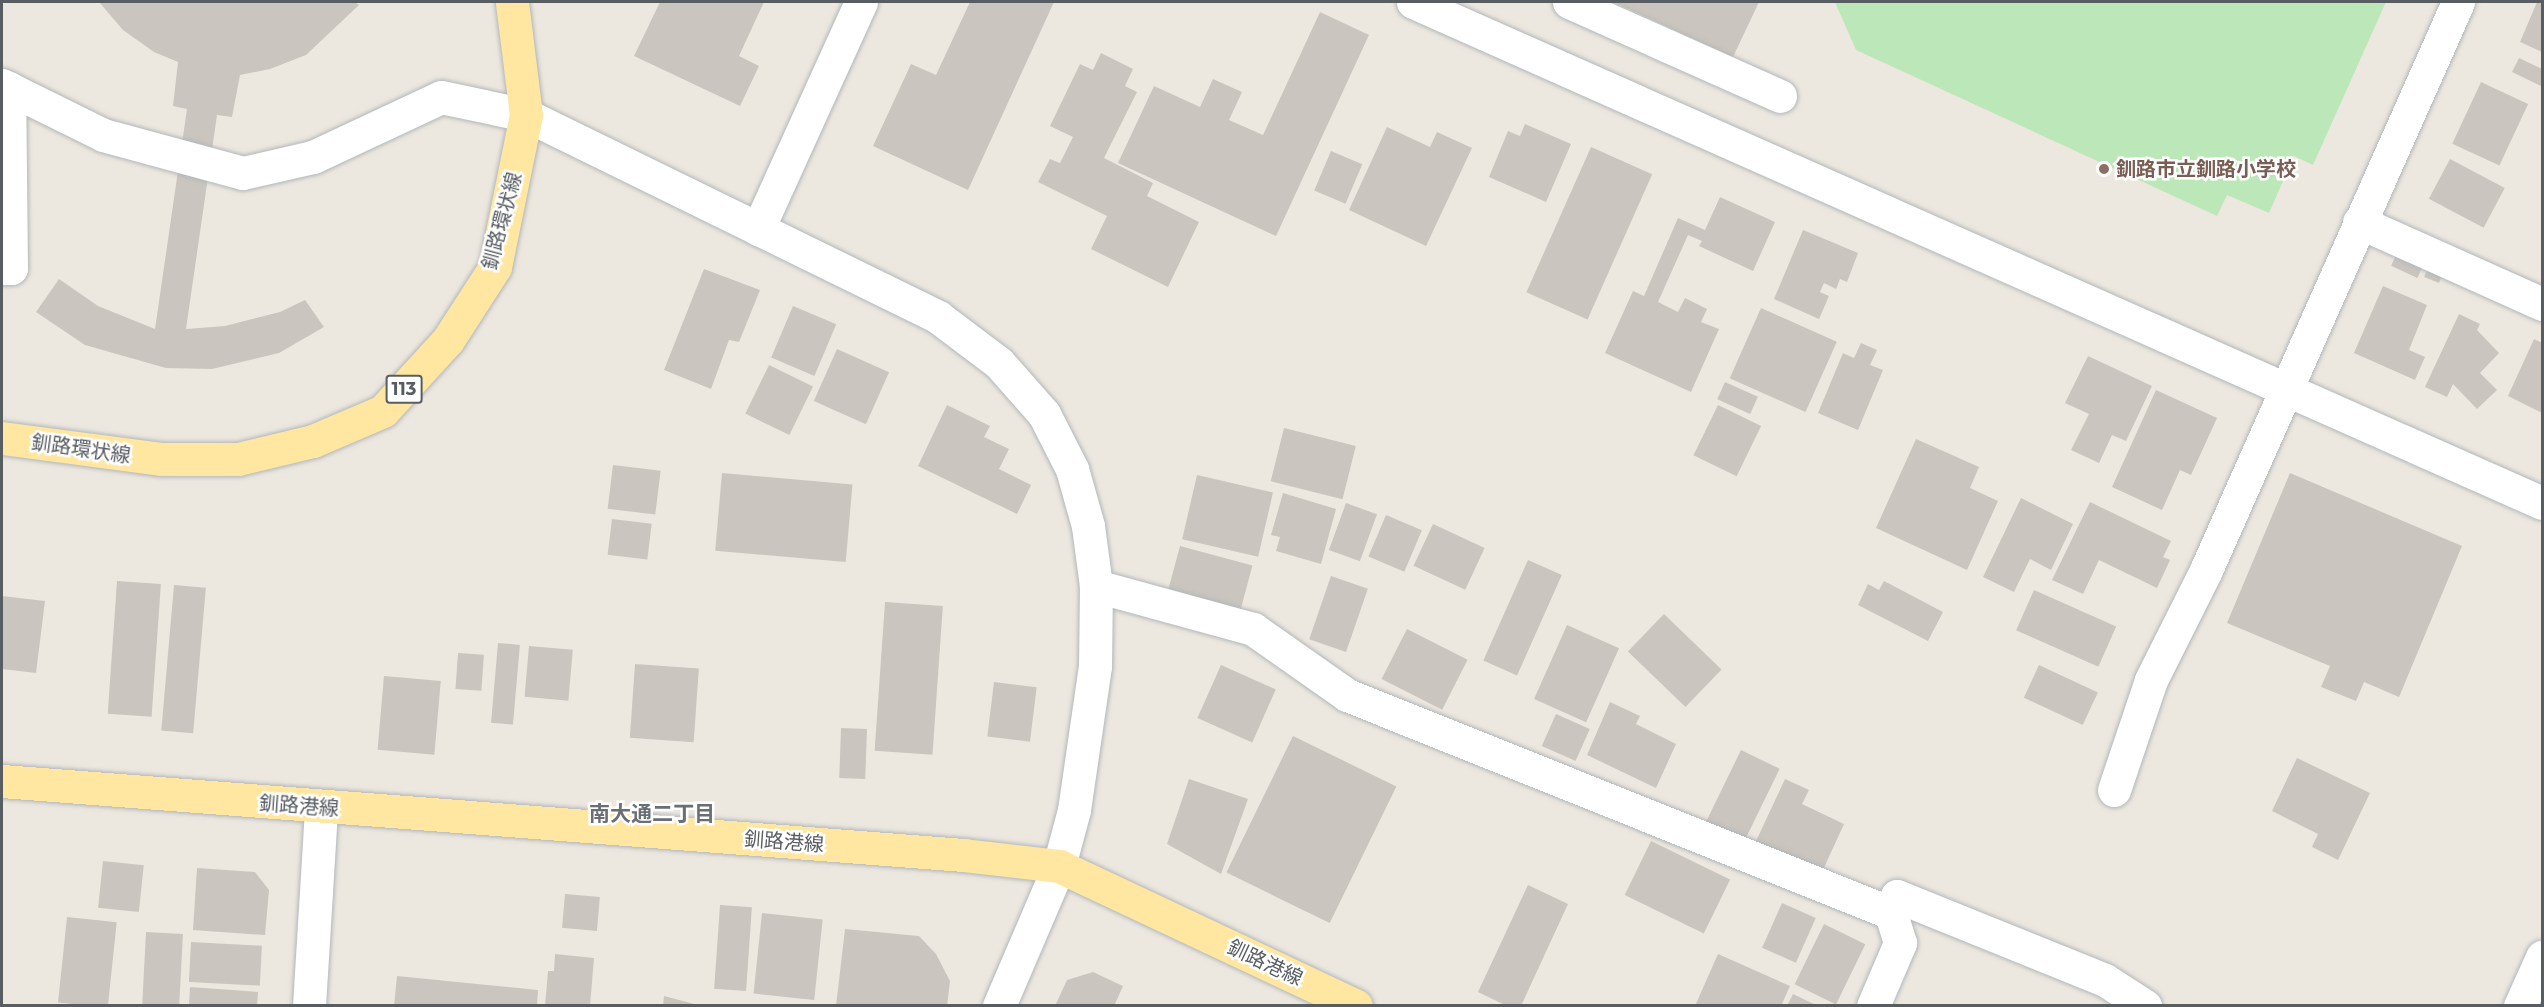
<!DOCTYPE html>
<html>
<head>
<meta charset="utf-8">
<style>
	body { margin:0 }
	#map { position:relative; width:2544px; height:1007px; overflow:hidden; background:#ede8df; font-family:Montserrat,"Noto Sans JP",sans-serif }
	div>[style] { position:absolute }
	[style*='--x'] { left:calc(var(--x)*1px); top:calc(var(--y)*1px); width:calc(var(--w)*1px); rotate:calc(var(--a)*1deg) }
	.green>* { inset:0; background:#bce7b8 }
	.building>* { inset:0; background:#cac5be; transform-origin:0 0 }
	.roads { filter:drop-shadow(0 0 2px #b2b7bb) drop-shadow(0 0 2px #b2b7bb) }
	.minor>* { height:33px; margin:-16.5px; padding:0 16.5px; transform-origin:16.5px; border-radius:16.5px; background:#fff }
	.major>* { height:33px; margin:-16.5px; padding:0 16.5px; transform-origin:16.5px; border-radius:16.5px; background:#ffe7a1 }
	.dots>* { width:16px; height:16px; translate:-50% -50%; box-sizing:border-box; border:3px solid #fff; border-radius:50% }
	span { translate:-50% -50%; white-space:nowrap; text-align:center; line-height:1.15; -webkit-text-stroke:5px #fff; paint-order:stroke }
	.shield-label span { padding:2px 4px; background:#fff; border:2px solid; border-radius:4px; -webkit-text-stroke-width:0 }
	.shield-label { font-size:18px; color:#585d62; font-weight:700 }
	.education-label { font-size:20px; color:#785e54; font-weight:700 }
	.left { translate:0 -50%; text-align:left }
	.street-label { font-size:20px; color:#585d62 }
	.neighbourhood-label { font-size:21px; color:#696f74; font-weight:700 }
	.frame { position:absolute; inset:0; border:3px solid #585d62; pointer-events:none }
</style>
</head>
<body>
<div id="map">
	<div class="green">
		<i style="clip-path:polygon(1835px 2px,2386px 2px,2313px 165px,2294px 156px,2269px 213px,2227px 195px,2217px 216px,1856px 50px)"></i>
	</div>
	<div class="building">
		<i style="clip-path:polygon(99px 2px,355px 2px,359px 5px,306px 55px,270px 69px,240px 75px,232px 117px,217px 115px,186px 329px,225px 326px,280px 312px,305px 300px,324px 327px,279px 353px,212px 369px,166px 368px,85px 345px,36px 312px,59px 279px,98px 306px,155px 329px,187px 109px,173px 106px,178px 62px,154px 52px,123px 30px)"></i>
		<i style="clip-path:polygon(660px 2px,764px 2px,739px 56px,759px 66px,740px 106px,634px 56px)"></i>
		<i style="clip-path:polygon(970px 2px,1054px 2px,968px 190px,873px 146px,911px 64px,936px 75px)"></i>
		<i style="clip-path:polygon(1613px 2px,1759px 2px,1733px 57px)"></i>
		<i style="clip-path:polygon(2537px 2px,2542px 2px,2542px 52px,2520px 42px)"></i>
		<i style="clip-path:polygon(1320px 12px,1369px 35px,1276px 236px,1118px 163px,1154px 86px,1200px 107px,1213px 79px,1242px 92px,1229px 120px,1263px 135px)"></i>
		<i style="clip-path:polygon(1101px 53px,1133px 69px,1125px 86px,1137px 92px,1104px 158px,1153px 183px,1147px 196px,1199px 222px,1168px 287px,1091px 249px,1107px 216px,1038px 182px,1050px 159px,1060px 163px,1073px 137px,1050px 126px,1080px 64px,1093px 70px)"></i>
		<i style="clip-path:polygon(2519px 58px,2542px 69px,2541px 86px,2512px 72px)"></i>
		<i style="left:2481px;top:82px;width:52px;height:68px;rotate:25deg"></i>
		<i style="clip-path:polygon(1525px 124px,1571px 144px,1546px 202px,1489px 177px,1508px 131px,1520px 136px)"></i>
		<i style="clip-path:polygon(1387px 127px,1430px 147px,1437px 132px,1472px 148px,1426px 246px,1349px 210px)"></i>
		<i style="left:1591px;top:147px;width:67px;height:159px;rotate:24deg"></i>
		<i style="left:1331px;top:151px;width:34px;height:43px;rotate:23deg"></i>
		<i style="left:2450px;top:159px;width:62px;height:45px;rotate:28deg"></i>
		<i style="clip-path:polygon(1720px 197px,1775px 222px,1753px 271px,1699px 246px,1702px 241px,1688px 235px,1658px 302px,1678px 312px,1685px 298px,1707px 309px,1701px 322px,1719px 329px,1691px 392px,1605px 353px,1633px 291px,1644px 296px,1678px 218px,1705px 230px)"></i>
		<i style="clip-path:polygon(1803px 230px,1858px 253px,1847px 282px,1840px 279px,1836px 289px,1824px 283px,1820px 292px,1829px 296px,1819px 319px,1774px 299px)"></i>
		<i style="left:2397px;top:253px;width:29px;height:14px;rotate:25deg"></i>
		<i style="left:2429px;top:265px;width:16px;height:13px;rotate:22deg"></i>
		<i style="clip-path:polygon(704px 269px,760px 290px,739px 342px,729px 340px,711px 389px,664px 370px)"></i>
		<i style="clip-path:polygon(2383px 286px,2427px 305px,2409px 350px,2425px 357px,2415px 380px,2354px 353px)"></i>
		<i style="left:793px;top:306px;width:47px;height:56px;rotate:23deg"></i>
		<i style="left:1761px;top:308px;width:83px;height:77px;rotate:24deg"></i>
		<i style="clip-path:polygon(2459px 314px,2480px 324px,2477px 330px,2499px 353px,2480px 373px,2497px 390px,2477px 409px,2453px 384px,2447px 397px,2425px 387px)"></i>
		<i style="clip-path:polygon(2534px 339px,2542px 343px,2542px 413px,2508px 396px)"></i>
		<i style="clip-path:polygon(1861px 343px,1877px 350px,1870px 365px,1883px 370px,1858px 430px,1818px 413px,1843px 353px,1854px 358px)"></i>
		<i style="left:837px;top:349px;width:57px;height:57px;rotate:24deg"></i>
		<i style="clip-path:polygon(2088px 356px,2152px 386px,2126px 441px,2112px 435px,2099px 463px,2071px 450px,2089px 414px,2065px 403px)"></i>
		<i style="left:769px;top:365px;width:49px;height:54px;rotate:26deg"></i>
		<i style="left:1725px;top:382px;width:36px;height:19px;rotate:24deg"></i>
		<i style="clip-path:polygon(2156px 390px,2217px 418px,2191px 475px,2180px 470px,2162px 510px,2112px 487px)"></i>
		<i style="clip-path:polygon(947px 405px,990px 426px,984px 437px,1009px 449px,999px 469px,1031px 485px,1017px 514px,918px 466px)"></i>
		<i style="left:1718px;top:405px;width:48px;height:56px;rotate:26deg"></i>
		<i style="left:1284px;top:428px;width:74px;height:55px;rotate:14deg"></i>
		<i style="clip-path:polygon(1916px 439px,1979px 467px,1970px 488px,1998px 501px,1967px 570px,1876px 528px)"></i>
		<i style="left:613px;top:465px;width:48px;height:44px;rotate:7deg"></i>
		<i style="left:722px;top:473px;width:131px;height:78px;rotate:5deg"></i>
		<i style="clip-path:polygon(2290px 473px,2462px 546px,2399px 697px,2364px 682px,2356px 701px,2321px 687px,2330px 666px,2227px 623px)"></i>
		<i style="left:1197px;top:475px;width:78px;height:66px;rotate:13deg"></i>
		<i style="clip-path:polygon(1283px 493px,1336px 509px,1321px 564px,1276px 551px,1280px 537px,1271px 535px)"></i>
		<i style="clip-path:polygon(2021px 498px,2073px 524px,2051px 570px,2030px 559px,2014px 592px,1983px 577px)"></i>
		<i style="clip-path:polygon(2090px 502px,2171px 541px,2163px 557px,2170px 560px,2157px 588px,2099px 560px,2083px 594px,2052px 580px)"></i>
		<i style="left:1346px;top:503px;width:33px;height:50px;rotate:20deg"></i>
		<i style="left:1386px;top:515px;width:39px;height:45px;rotate:23deg"></i>
		<i style="left:612px;top:519px;width:40px;height:36px;rotate:7deg"></i>
		<i style="left:1433px;top:524px;width:57px;height:46px;rotate:25deg"></i>
		<i style="left:1180px;top:546px;width:75px;height:48px;rotate:15deg"></i>
		<i style="left:1528px;top:560px;width:37px;height:110px;rotate:24deg"></i>
		<i style="left:1331px;top:576px;width:39px;height:67px;rotate:19deg"></i>
		<i style="left:117px;top:581px;width:44px;height:133px;rotate:4deg"></i>
		<i style="clip-path:polygon(1884px 581px,1943px 612px,1928px 641px,1858px 605px,1868px 584px,1879px 590px)"></i>
		<i style="left:174px;top:585px;width:32px;height:146px;rotate:5deg"></i>
		<i style="left:2034px;top:590px;width:90px;height:44px;rotate:24deg"></i>
		<i style="clip-path:polygon(2px 596px,45px 601px,36px 673px,2px 669px)"></i>
		<i style="left:885px;top:602px;width:58px;height:149px;rotate:4deg"></i>
		<i style="left:1664px;top:614px;width:80px;height:52px;rotate:44deg"></i>
		<i style="left:1567px;top:625px;width:57px;height:81px;rotate:24deg"></i>
		<i style="left:1407px;top:629px;width:68px;height:56px;rotate:27deg"></i>
		<i style="left:498px;top:643px;width:22px;height:80px;rotate:5deg"></i>
		<i style="left:529px;top:646px;width:44px;height:51px;rotate:5deg"></i>
		<i style="left:458px;top:653px;width:26px;height:36px;rotate:4deg"></i>
		<i style="left:635px;top:664px;width:64px;height:74px;rotate:4deg"></i>
		<i style="left:1221px;top:665px;width:60px;height:58px;rotate:24deg"></i>
		<i style="left:2039px;top:665px;width:65px;height:36px;rotate:25deg"></i>
		<i style="left:384px;top:676px;width:57px;height:74px;rotate:5deg"></i>
		<i style="left:994px;top:682px;width:43px;height:55px;rotate:7deg"></i>
		<i style="clip-path:polygon(1610px 702px,1640px 716px,1636px 724px,1676px 744px,1656px 788px,1587px 755px)"></i>
		<i style="left:1556px;top:714px;width:37px;height:35px;rotate:24deg"></i>
		<i style="left:841px;top:728px;width:26px;height:50px;rotate:2deg"></i>
		<i style="left:1293px;top:736px;width:115px;height:152px;rotate:26deg"></i>
		<i style="left:1741px;top:750px;width:43px;height:80px;rotate:26deg"></i>
		<i style="clip-path:polygon(2297px 758px,2370px 793px,2338px 860px,2312px 847px,2318px 834px,2272px 811px)"></i>
		<i style="clip-path:polygon(1189px 779px,1248px 799px,1221px 874px,1167px 844px)"></i>
		<i style="clip-path:polygon(1785px 779px,1809px 790px,1802px 804px,1844px 824px,1822px 872px,1756px 841px)"></i>
		<i style="left:1651px;top:841px;width:88px;height:60px;rotate:26deg"></i>
		<i style="left:103px;top:861px;width:41px;height:47px;rotate:6deg"></i>
		<i style="clip-path:polygon(197px 868px,255px 872px,269px 890px,265px 935px,193px 930px)"></i>
		<i style="clip-path:polygon(1528px 885px,1568px 904px,1521px 1006px,1507px 1006px,1478px 992px)"></i>
		<i style="left:565px;top:894px;width:35px;height:34px;rotate:5deg"></i>
		<i style="left:1782px;top:903px;width:37px;height:49px;rotate:24deg"></i>
		<i style="left:720px;top:905px;width:32px;height:84px;rotate:4deg"></i>
		<i style="left:762px;top:913px;width:61px;height:81px;rotate:6deg"></i>
		<i style="left:67px;top:917px;width:50px;height:86px;rotate:6deg"></i>
		<i style="left:1824px;top:924px;width:46px;height:67px;rotate:26deg"></i>
		<i style="clip-path:polygon(845px 929px,919px 936px,936px 954px,950px 981px,947px 1006px,836px 1006px)"></i>
		<i style="left:146px;top:932px;width:37px;height:74px;rotate:3deg"></i>
		<i style="left:191px;top:942px;width:71px;height:40px;rotate:3deg"></i>
		<i style="clip-path:polygon(555px 954px,594px 958px,590px 1006px,545px 1006px,548px 971px,554px 971px)"></i>
		<i style="clip-path:polygon(1718px 954px,1790px 986px,1781px 1006px,1695px 1006px)"></i>
		<i style="clip-path:polygon(1093px 972px,1123px 986px,1114px 1006px,1055px 1006px,1067px 980px)"></i>
		<i style="clip-path:polygon(397px 976px,538px 990px,537px 1006px,394px 1006px)"></i>
		<i style="clip-path:polygon(190px 987px,258px 992px,257px 1006px,189px 1006px)"></i>
		<i style="clip-path:polygon(1793px 994px,1818px 1006px,1787px 1006px)"></i>
		<i style="clip-path:polygon(664px 996px,698px 1005px,697px 1006px,663px 1006px)"></i>
	</div>
	<div class="roads">
		<div class="minor">
			<i style="--x:1413;--y:2;--w:1235;--a:23.93"></i>
			<i style="--x:1569;--y:2;--w:231;--a:24"></i>
			<i style="--x:2;--y:85;--w:113;--a:26.3"></i>
			<i style="--x:103;--y:135;--w:145;--a:15.2"></i>
			<i style="--x:243;--y:173;--w:72;--a:-12.9"></i>
			<i style="--x:313;--y:157;--w:141;--a:-25.1"></i>
			<i style="--x:441;--y:97;--w:87;--a:12"></i>
			<i style="--x:526;--y:115;--w:459;--a:26.1"></i>
			<i style="--x:938;--y:317;--w:76;--a:37"></i>
			<i style="--x:999;--y:363;--w:68;--a:48.6"></i>
			<i style="--x:1044;--y:414;--w:62;--a:63"></i>
			<i style="--x:1072;--y:469;--w:59;--a:74.3"></i>
			<i style="--x:1088;--y:526;--w:61;--a:82.4"></i>
			<i style="--x:1096;--y:586;--w:80;--a:90.7"></i>
			<i style="--x:1095;--y:666;--w:146;--a:98.3"></i>
			<i style="--x:1074;--y:810;--w:58;--a:105"></i>
			<i style="--x:1059;--y:866;--w:152;--a:113.2"></i>
			<i style="--x:2359;--y:222;--w:201;--a:24.1"></i>
			<i style="--x:758;--y:229;--w:249;--a:-65.6"></i>
			<i style="--x:2;--y:268;--w:9;--a:0"></i>
			<i style="--x:11;--y:268;--w:180;--a:-90.6"></i>
			<i style="--x:1096;--y:586;--w:163;--a:15.3"></i>
			<i style="--x:1253;--y:629;--w:115;--a:35.1"></i>
			<i style="--x:1347;--y:695;--w:586;--a:21.84"></i>
			<i style="--x:2114;--y:790;--w:116;--a:-71.4"></i>
			<i style="--x:2151;--y:680;--w:123;--a:-63.4"></i>
			<i style="--x:2206;--y:570;--w:621;--a:-66.07"></i>
			<i style="--x:309;--y:1006;--w:198;--a:-86.5"></i>
			<i style="--x:1873;--y:1006;--w:69;--a:-66.8"></i>
			<i style="--x:1900;--y:943;--w:31;--a:-107"></i>
			<i style="--x:1891;--y:913;--w:18;--a:-71"></i>
			<i style="--x:1897;--y:896;--w:224;--a:22"></i>
			<i style="--x:2105;--y:980;--w:48;--a:33"></i>
			<i style="--x:2520;--y:1006;--w:54;--a:-65.8"></i>
		</div>
		<div class="major">
			<i style="--x:2;--y:438;--w:160;--a:7.5"></i>
			<i style="--x:161;--y:459;--w:77;--a:0"></i>
			<i style="--x:238;--y:459;--w:77;--a:-13.5"></i>
			<i style="--x:313;--y:441;--w:76;--a:-23.2"></i>
			<i style="--x:383;--y:411;--w:96;--a:-47.5"></i>
			<i style="--x:448;--y:340;--w:87;--a:-57.2"></i>
			<i style="--x:495;--y:267;--w:155;--a:-78.5"></i>
			<i style="--x:526;--y:115;--w:114;--a:-97.1"></i>
			<i style="--x:2;--y:781;--w:964;--a:4.4"></i>
			<i style="--x:963;--y:855;--w:97;--a:6.5"></i>
			<i style="--x:1059;--y:866;--w:328;--a:25.2"></i>
		</div>
	</div>
	<div class="dots">
		<i style="left:2104px;top:169px;background:#8d6e63"></i>
	</div>
	<div class="shield-label">
		<span style="left:404px;top:389px">113</span>
	</div>
	<div class="education-label">
		<span class="left" style="left:2116px;top:169px">釧路市立釧路小学校</span>
	</div>
	<div class="street-label">
		<span style="left:502px;top:221px;rotate:-75deg">釧路環状線</span>
		<span style="left:81px;top:449px;rotate:8deg">釧路環状線</span>
		<span style="left:299px;top:806px;rotate:4deg">釧路港線</span>
		<span style="left:784px;top:842px;rotate:4deg">釧路港線</span>
		<span style="left:1265px;top:963px;rotate:25deg">釧路港線</span>
	</div>
	<div class="neighbourhood-label">
		<span style="left:652px;top:814px">南大通二丁目</span>
	</div>
	<div class="frame"></div>
</div>
</body>
</html>
